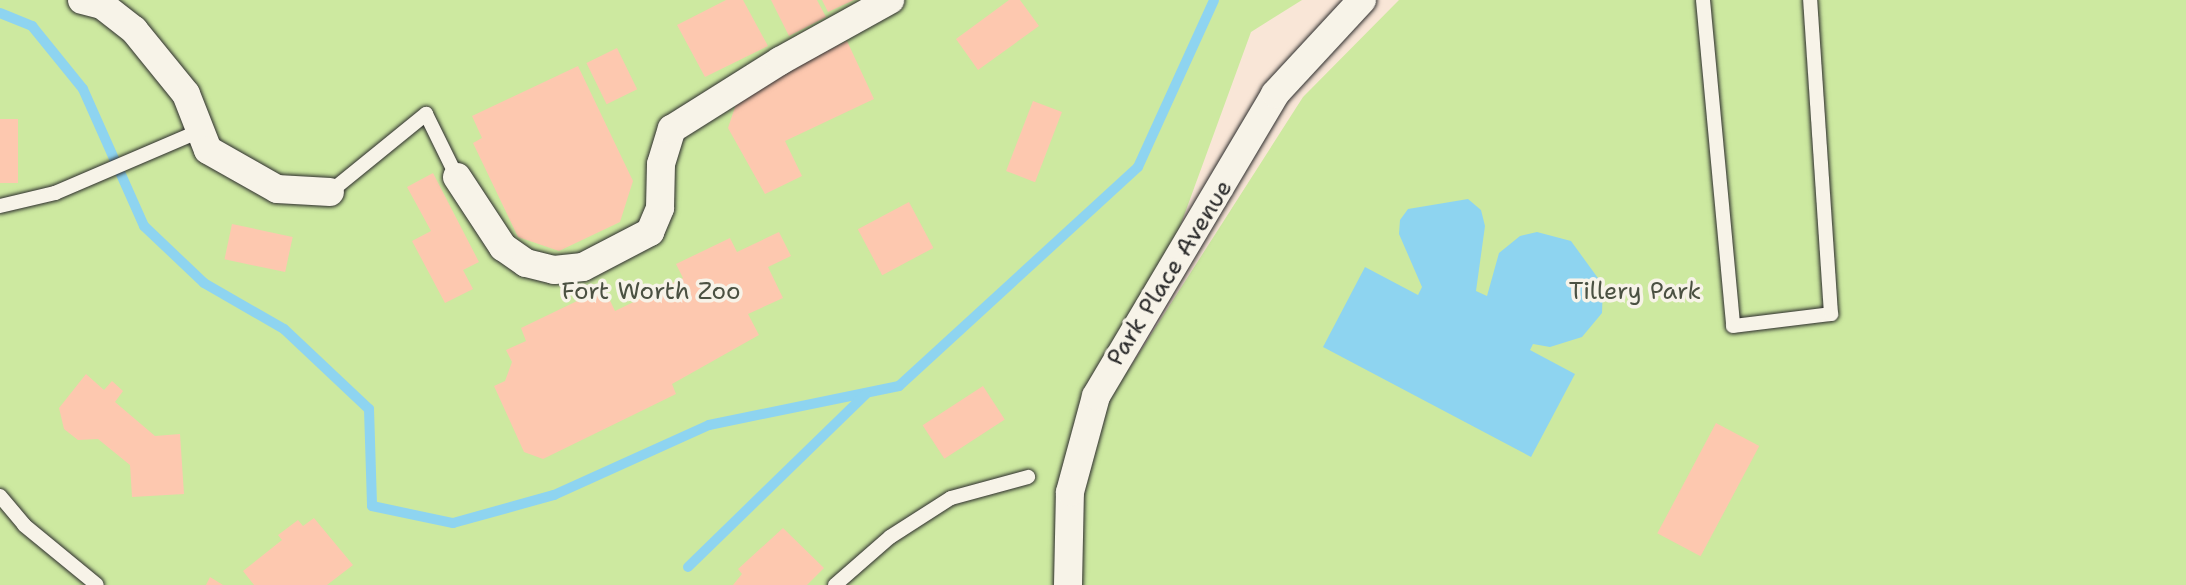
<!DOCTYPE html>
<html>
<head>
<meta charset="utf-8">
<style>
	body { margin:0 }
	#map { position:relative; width:2186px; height:585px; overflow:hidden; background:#f9e6d7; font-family:"Shantell Sans",sans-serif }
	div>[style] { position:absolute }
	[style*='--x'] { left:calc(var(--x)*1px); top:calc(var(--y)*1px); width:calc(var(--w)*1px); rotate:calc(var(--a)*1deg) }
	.green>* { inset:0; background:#cde9a0 }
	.water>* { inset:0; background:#8ed4f0 }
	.stream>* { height:10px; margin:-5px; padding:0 5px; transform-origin:5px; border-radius:5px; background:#8ed4f0 }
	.building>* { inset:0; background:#fdc8af; transform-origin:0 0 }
	.roads { filter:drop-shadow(0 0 2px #2b2b2b) drop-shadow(0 0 2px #2b2b2b) }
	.lane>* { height:14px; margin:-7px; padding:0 7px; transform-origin:7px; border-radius:7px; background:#f7f3e8 }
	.street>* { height:28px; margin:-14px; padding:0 14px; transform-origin:14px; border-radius:14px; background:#f7f3e8 }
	span { translate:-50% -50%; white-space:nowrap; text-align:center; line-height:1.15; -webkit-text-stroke:7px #f7f3e8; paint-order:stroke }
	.street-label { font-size:24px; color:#2b2b2b }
	.park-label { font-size:24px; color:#4b5142 }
</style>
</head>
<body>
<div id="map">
	<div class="green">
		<i style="clip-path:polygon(0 0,1302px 0,1251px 32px,1127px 372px,1303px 97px,1399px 0,2186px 0,2186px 585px,0 585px)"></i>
	</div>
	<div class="water">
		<i style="clip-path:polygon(1468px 199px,1481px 210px,1485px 226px,1476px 291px,1487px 296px,1499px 253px,1520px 236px,1537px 232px,1571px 241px,1603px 285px,1602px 313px,1582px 337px,1550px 347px,1533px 344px,1530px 350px,1575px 374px,1531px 457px,1323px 347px,1365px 267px,1418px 295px,1422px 287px,1399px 234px,1400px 220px,1408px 209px)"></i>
	</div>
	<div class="stream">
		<i style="--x:0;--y:13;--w:35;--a:22"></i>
		<i style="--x:32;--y:26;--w:81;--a:51"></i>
		<i style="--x:83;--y:89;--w:150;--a:66"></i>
		<i style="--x:144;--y:226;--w:83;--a:43.5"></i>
		<i style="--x:204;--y:283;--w:92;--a:29.9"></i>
		<i style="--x:284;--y:329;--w:117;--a:43.3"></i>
		<i style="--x:369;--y:409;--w:97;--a:88.2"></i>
		<i style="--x:372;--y:506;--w:83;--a:11.9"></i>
		<i style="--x:453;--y:523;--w:105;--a:-15.5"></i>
		<i style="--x:554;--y:495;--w:170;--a:-24.3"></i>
		<i style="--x:709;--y:425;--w:194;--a:-11.6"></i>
		<i style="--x:899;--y:386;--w:324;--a:-42.5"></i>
		<i style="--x:1138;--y:167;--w:183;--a:-65.5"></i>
		<i style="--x:688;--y:567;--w:248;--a:-44.2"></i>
	</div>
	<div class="building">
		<i style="clip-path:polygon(726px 0,743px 0,768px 46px,705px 77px,677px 25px)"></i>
		<i style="clip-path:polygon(771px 0,817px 0,826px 17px,789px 36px)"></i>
		<i style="clip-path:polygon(822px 0,854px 0,828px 12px)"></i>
		<i style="clip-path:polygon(1009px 0,1020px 0,1039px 26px,978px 70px,956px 39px)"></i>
		<i style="clip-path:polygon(847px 41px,874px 99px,785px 141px,802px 176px,765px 194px,728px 128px,740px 92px)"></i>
		<i style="left:617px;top:48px;width:46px;height:34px;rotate:64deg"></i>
		<i style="clip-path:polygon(578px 66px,633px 181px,620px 222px,559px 251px,518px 237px,473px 143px,482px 138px,472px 116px)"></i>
		<i style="left:1033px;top:101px;width:31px;height:75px;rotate:21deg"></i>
		<i style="left:0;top:119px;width:18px;height:64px"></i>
		<i style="clip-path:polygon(433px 173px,479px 262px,463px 270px,473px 289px,445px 303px,412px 241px,431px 231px,407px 187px)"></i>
		<i style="left:909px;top:202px;width:52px;height:58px;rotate:62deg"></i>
		<i style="left:232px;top:224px;width:62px;height:36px;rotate:12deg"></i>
		<i style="clip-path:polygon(779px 232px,791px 256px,768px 267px,783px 298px,748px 314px,759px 335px,672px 384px,676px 394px,543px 459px,524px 452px,494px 386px,505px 381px,512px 362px,506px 350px,526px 341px,521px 328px,604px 288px,615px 311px,683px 278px,676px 264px,730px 238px,737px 252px)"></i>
		<i style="clip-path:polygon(86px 374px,104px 390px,112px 381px,123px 391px,115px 402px,155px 436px,180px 434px,184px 494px,132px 497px,130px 465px,98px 439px,78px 440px,64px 429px,59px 408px)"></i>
		<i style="left:983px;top:386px;width:40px;height:72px;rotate:57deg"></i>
		<i style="left:1716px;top:423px;width:49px;height:125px;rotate:28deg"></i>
		<i style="clip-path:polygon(314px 518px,353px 565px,327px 585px,254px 585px,243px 571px,282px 540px,278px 535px,298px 520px,303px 526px)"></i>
		<i style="clip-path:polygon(783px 528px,824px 568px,807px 585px,733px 585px,742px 574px,738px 569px)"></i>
		<i style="clip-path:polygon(210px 577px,223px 585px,206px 585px)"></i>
	</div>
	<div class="roads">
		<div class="lane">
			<i style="--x:1703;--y:0;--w:327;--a:84.7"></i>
			<i style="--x:1733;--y:326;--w:99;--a:-7"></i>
			<i style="--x:1831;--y:314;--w:315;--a:-93.8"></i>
			<i style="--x:330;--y:192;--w:124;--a:-39.1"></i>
			<i style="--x:426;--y:114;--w:70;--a:63.8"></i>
			<i style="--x:0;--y:206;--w:57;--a:-13.3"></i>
			<i style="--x:55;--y:193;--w:158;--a:-23.2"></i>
			<i style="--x:0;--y:496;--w:38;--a:50"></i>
			<i style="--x:24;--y:525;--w:94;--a:39.4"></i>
			<i style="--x:835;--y:585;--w:73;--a:-41.1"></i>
			<i style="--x:890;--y:537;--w:72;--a:-32.6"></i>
			<i style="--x:951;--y:498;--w:80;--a:-15.3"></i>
		</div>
		<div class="street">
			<i style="--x:82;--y:0;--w:21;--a:14"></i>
			<i style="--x:102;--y:5;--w:41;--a:38"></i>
			<i style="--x:134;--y:30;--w:82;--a:50.9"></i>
			<i style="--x:186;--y:94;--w:60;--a:68.6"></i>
			<i style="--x:208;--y:150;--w:79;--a:29.5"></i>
			<i style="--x:277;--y:189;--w:53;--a:3.2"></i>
			<i style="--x:457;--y:177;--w:84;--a:56.7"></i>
			<i style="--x:503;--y:247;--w:28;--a:35"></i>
			<i style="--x:526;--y:263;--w:29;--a:14"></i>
			<i style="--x:554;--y:270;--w:29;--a:-6"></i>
			<i style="--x:583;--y:267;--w:76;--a:-27.6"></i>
			<i style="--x:650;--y:232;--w:26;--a:-67"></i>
			<i style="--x:660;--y:208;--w:44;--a:-88.7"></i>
			<i style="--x:661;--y:164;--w:37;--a:-73"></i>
			<i style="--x:672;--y:129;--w:128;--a:-32.2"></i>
			<i style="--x:780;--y:61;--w:126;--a:-29"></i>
			<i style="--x:1068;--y:585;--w:93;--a:-88.8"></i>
			<i style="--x:1070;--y:492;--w:99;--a:-74.8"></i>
			<i style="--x:1096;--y:396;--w:351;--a:-59.3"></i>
			<i style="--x:1275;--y:94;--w:128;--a:-47.2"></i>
		</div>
	</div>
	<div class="street-label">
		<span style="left:1170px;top:273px;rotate:-58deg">Park Place Avenue</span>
	</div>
	<div class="park-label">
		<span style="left:651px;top:292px">Fort Worth Zoo</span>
		<span style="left:1635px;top:292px">Tillery Park</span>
	</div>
</div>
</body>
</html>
